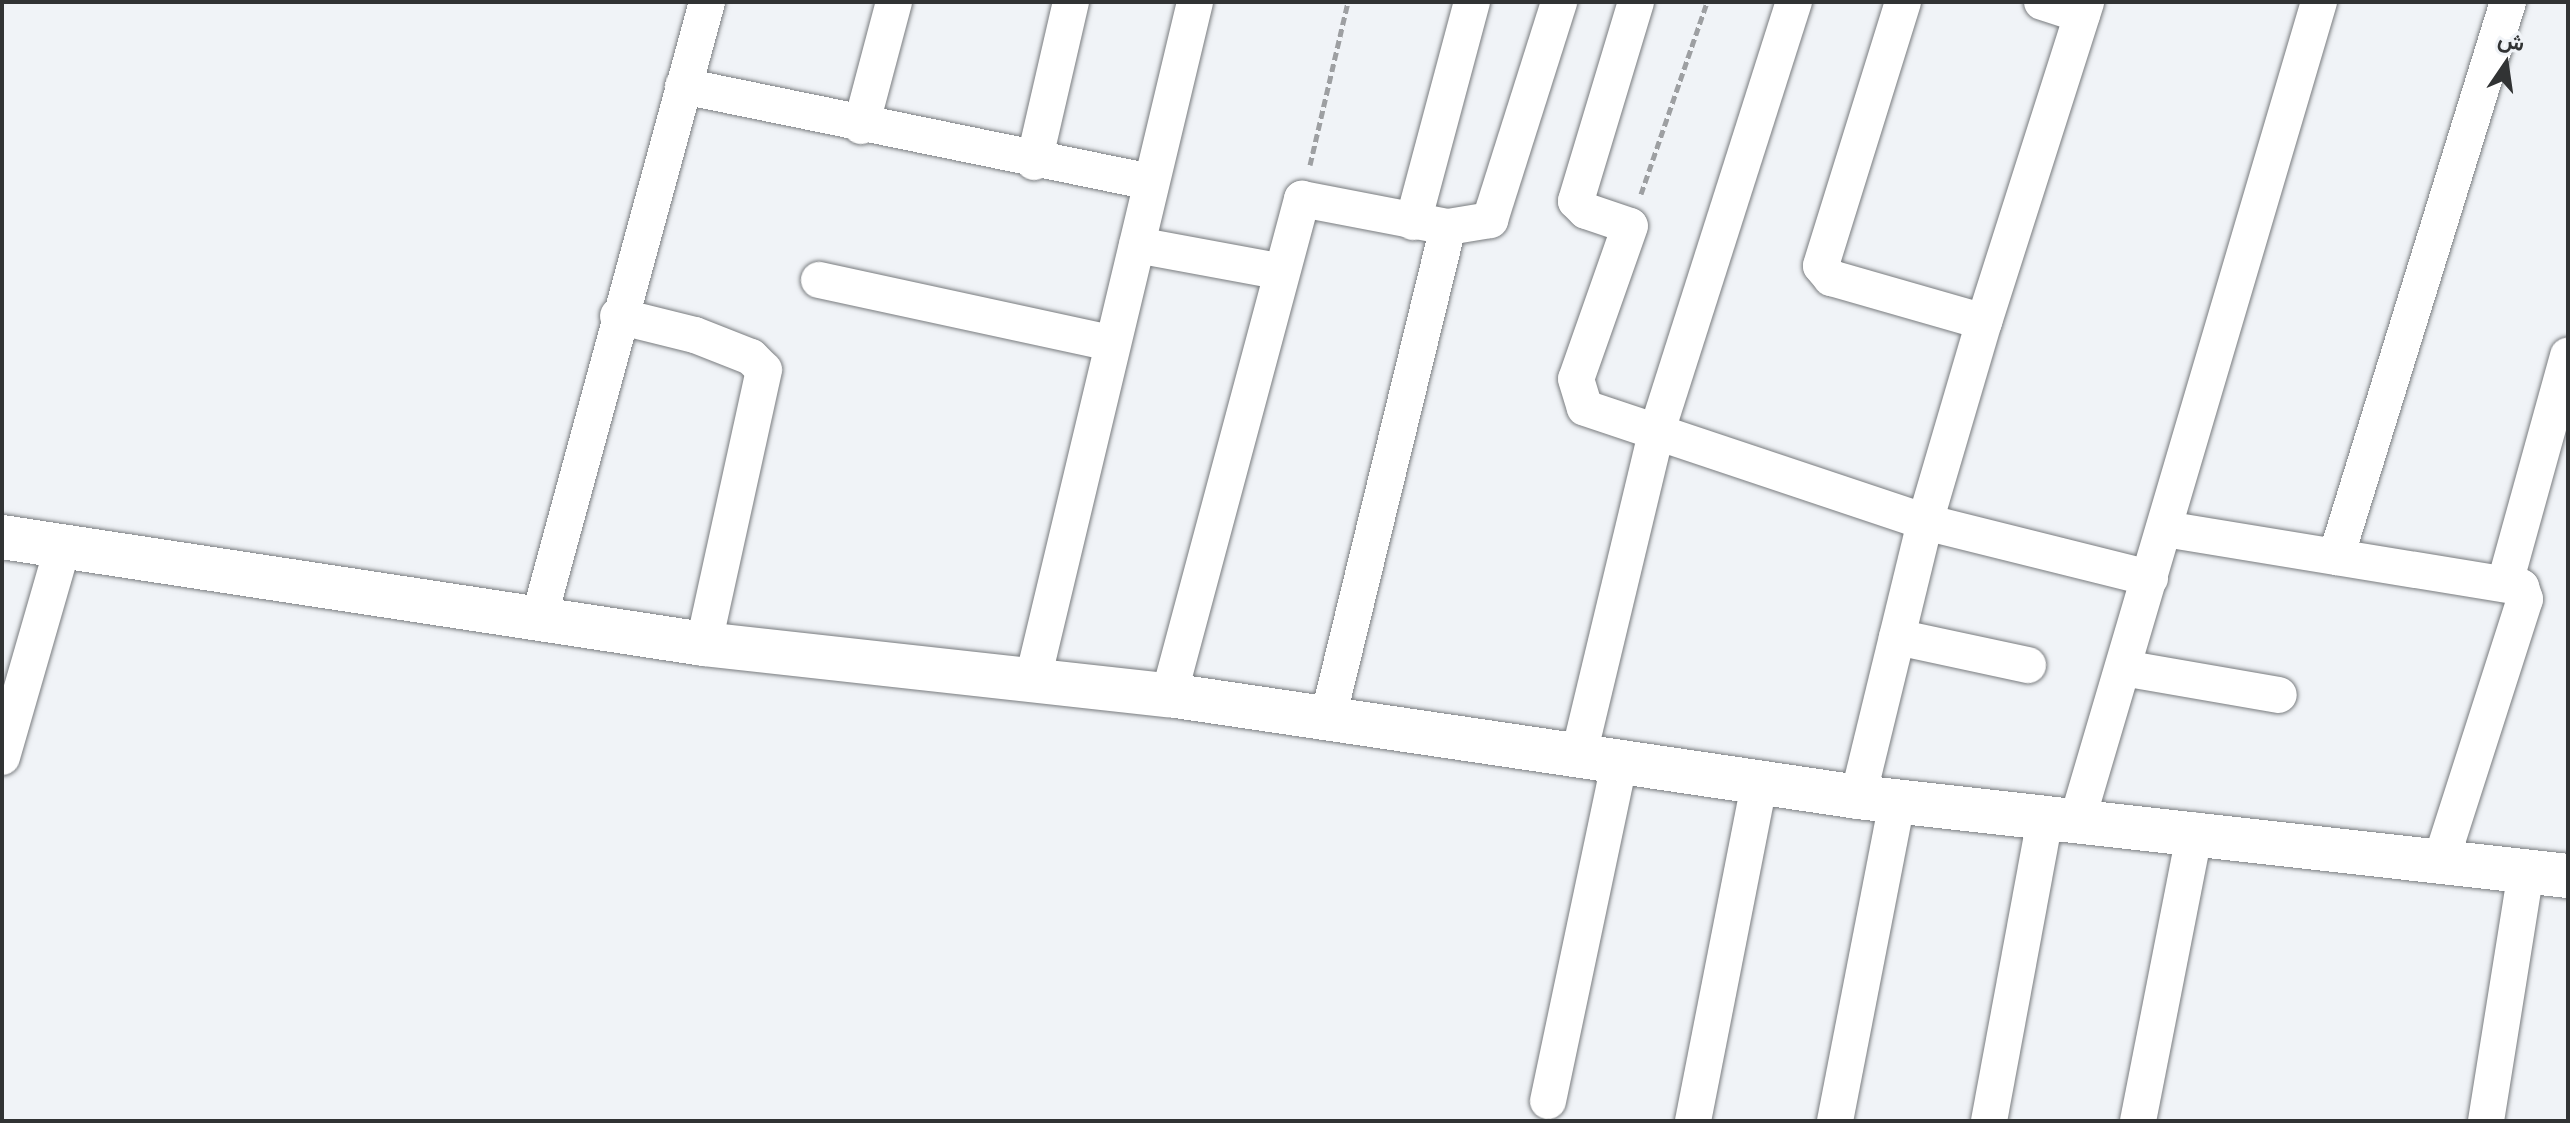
<!DOCTYPE html>
<html>
<head>
<meta charset="utf-8">
<style>
	body { margin:0 }
	#map { position:relative; width:2570px; height:1123px; overflow:hidden; background:#f0f3f7; font-family:"Public Sans",Vazirmatn,sans-serif }
	div>[style] { position:absolute }
	[style*='--x'] { left:calc(var(--x)*1px); top:calc(var(--y)*1px); width:calc(var(--w)*1px); rotate:calc(var(--a)*1deg) }
	.path>* { height:5px; margin-top:-2.5px; transform-origin:0; background:repeating-linear-gradient(90deg,#9d9fa2 0 8px,transparent 0 12px) }
	.roads { filter:drop-shadow(0 0 2px #797c7f) drop-shadow(0 0 2px #797c7f) }
	.minor>* { height:36px; margin:-18px; padding:0 18px; transform-origin:18px; border-radius:18px; background:#fff }
	.tertiary>* { height:44px; margin:-22px; padding:0 22px; transform-origin:22px; border-radius:22px; background:#fff }
	span { translate:-50% -50%; white-space:nowrap; text-align:center; line-height:1.15; -webkit-text-stroke:6px #f0f3f7; paint-order:stroke }
	.frame { position:absolute; inset:0; border:4px solid #313334; pointer-events:none }
	.north { position:absolute; left:2466px; top:24px; width:80px; height:80px; -webkit-text-stroke:6px #f0f3f7; paint-order:stroke; rotate:13deg; font-size:22px; font-weight:700; line-height:32px; text-align:center; color:#313334 }
	.north::after { content:''; display:block; margin:auto; width:28px; height:36px; background:#313334; clip-path:polygon(50% 0,100% 100%,50% 72%,0 100%) }
</style>
</head>
<body>
<div id="map">
	<div class="path">
		<i style="--x:1310;--y:165;--w:167;--a:-76.9"></i>
		<i style="--x:1641;--y:194;--w:203;--a:-71"></i>
	</div>
	<div class="roads">
		<div class="minor">
			<i style="--x:1636;--y:2;--w:208;--a:106.8"></i>
			<i style="--x:1576;--y:201;--w:14;--a:45"></i>
			<i style="--x:1586;--y:211;--w:46;--a:18.8"></i>
			<i style="--x:1630;--y:226;--w:162;--a:109.4"></i>
			<i style="--x:1576;--y:379;--w:30;--a:73"></i>
			<i style="--x:1585;--y:408;--w:359;--a:18.5"></i>
			<i style="--x:1925;--y:522;--w:232;--a:14"></i>
			<i style="--x:1903;--y:2;--w:276;--a:107.3"></i>
			<i style="--x:1821;--y:266;--w:16;--a:50"></i>
			<i style="--x:1831;--y:278;--w:159;--a:16"></i>
			<i style="--x:1984;--y:322;--w:336;--a:-72.3"></i>
			<i style="--x:2042;--y:2;--w:42;--a:18"></i>
			<i style="--x:683;--y:86;--w:478;--a:11.6"></i>
			<i style="--x:861;--y:126;--w:128;--a:-75.1"></i>
			<i style="--x:1034;--y:162;--w:164;--a:-77"></i>
			<i style="--x:1413;--y:222;--w:228;--a:-75"></i>
			<i style="--x:1137;--y:245;--w:147;--a:10.5"></i>
			<i style="--x:819;--y:280;--w:298;--a:12.2"></i>
			<i style="--x:618;--y:316;--w:79;--a:13.9"></i>
			<i style="--x:695;--y:335;--w:60;--a:21.4"></i>
			<i style="--x:751;--y:357;--w:18;--a:45"></i>
			<i style="--x:764;--y:370;--w:280;--a:102.4"></i>
			<i style="--x:2165;--y:529;--w:361;--a:9.3"></i>
			<i style="--x:2521;--y:587;--w:13;--a:72"></i>
			<i style="--x:2525;--y:599;--w:275;--a:107.8"></i>
			<i style="--x:2336;--y:557;--w:581;--a:-72.78"></i>
			<i style="--x:2505;--y:583;--w:236;--a:-74.5"></i>
			<i style="--x:539;--y:618;--w:638;--a:-74.74"></i>
			<i style="--x:1897;--y:637;--w:134;--a:12.1"></i>
			<i style="--x:2123;--y:668;--w:158;--a:9.8"></i>
			<i style="--x:1033;--y:679;--w:696;--a:-76.54"></i>
			<i style="--x:1169;--y:695;--w:514;--a:-74.99"></i>
			<i style="--x:1302;--y:199;--w:149;--a:10.9"></i>
			<i style="--x:1448;--y:227;--w:43;--a:-9.5"></i>
			<i style="--x:1490;--y:220;--w:229;--a:-72.4"></i>
			<i style="--x:1328;--y:718;--w:505;--a:-76.27"></i>
			<i style="--x:1579;--y:754;--w:329;--a:-76.5"></i>
			<i style="--x:1656;--y:434;--w:454;--a:-72.3"></i>
			<i style="--x:2;--y:757;--w:221;--a:-73.9"></i>
			<i style="--x:1858;--y:797;--w:283;--a:-76.3"></i>
			<i style="--x:1925;--y:522;--w:209;--a:-73.6"></i>
			<i style="--x:2077;--y:821;--w:854;--a:-73.54"></i>
			<i style="--x:1548;--y:1101;--w:349;--a:-78.1"></i>
			<i style="--x:1693;--y:1121;--w:347;--a:-78.9"></i>
			<i style="--x:1835;--y:1121;--w:326;--a:-79"></i>
			<i style="--x:1989;--y:1121;--w:308;--a:-79.5"></i>
			<i style="--x:2138;--y:1121;--w:296;--a:-78.9"></i>
			<i style="--x:2486;--y:1121;--w:253;--a:-80.9"></i>
		</div>
		<div class="tertiary">
			<i style="--x:2;--y:537;--w:710;--a:8.67"></i>
			<i style="--x:704;--y:644;--w:468;--a:6.3"></i>
			<i style="--x:1169;--y:695;--w:697;--a:8.42"></i>
			<i style="--x:1858;--y:797;--w:714;--a:6.35"></i>
		</div>
	</div>
	<div class="frame"></div>
	<div class="north">ش</div>
</div>
</body>
</html>
